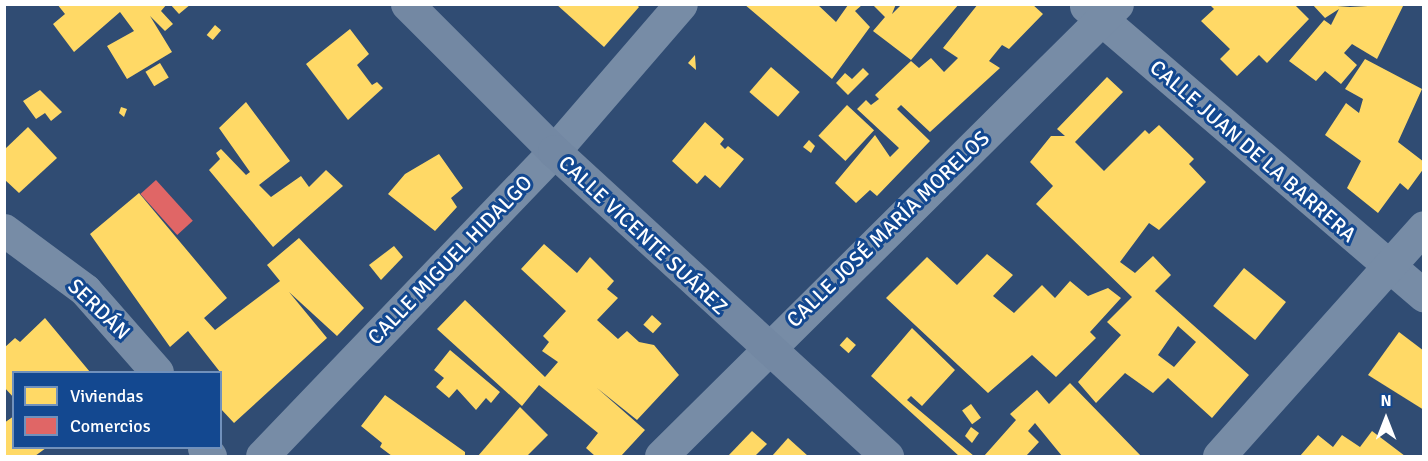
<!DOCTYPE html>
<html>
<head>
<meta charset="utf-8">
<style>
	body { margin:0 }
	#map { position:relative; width:1428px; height:461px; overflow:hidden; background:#304c73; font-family:Signika,sans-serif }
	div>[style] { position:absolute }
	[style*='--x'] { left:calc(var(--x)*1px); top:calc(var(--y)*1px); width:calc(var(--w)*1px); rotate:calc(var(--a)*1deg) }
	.homes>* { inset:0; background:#ffd966; transform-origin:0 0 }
	.shops>* { inset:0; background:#e06666; transform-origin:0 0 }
	.street>* { height:33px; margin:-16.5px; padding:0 16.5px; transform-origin:16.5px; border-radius:16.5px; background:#778ca6 }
	.secondary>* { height:33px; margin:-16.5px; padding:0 16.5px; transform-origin:16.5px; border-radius:16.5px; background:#7388a3 }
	span { translate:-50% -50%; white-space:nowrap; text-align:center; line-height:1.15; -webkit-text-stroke:6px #134890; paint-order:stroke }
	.street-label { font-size:21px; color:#fff }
	.frame { position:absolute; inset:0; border:6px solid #fff; pointer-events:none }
	.legend { position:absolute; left:12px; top:371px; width:210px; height:78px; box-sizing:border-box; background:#134890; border:2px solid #7191bc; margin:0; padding:8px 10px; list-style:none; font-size:18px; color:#fff }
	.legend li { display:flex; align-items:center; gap:12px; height:30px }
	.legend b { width:30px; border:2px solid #7191bc }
	.north { position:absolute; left:1356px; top:389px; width:60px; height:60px; -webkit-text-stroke:4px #134890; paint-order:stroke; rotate:0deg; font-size:16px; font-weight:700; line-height:24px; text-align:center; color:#fff }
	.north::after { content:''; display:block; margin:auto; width:21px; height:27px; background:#fff; clip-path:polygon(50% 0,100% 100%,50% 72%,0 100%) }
</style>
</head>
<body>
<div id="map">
	<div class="homes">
		<i style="clip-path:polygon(57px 4px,167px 4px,161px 11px,173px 24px,165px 31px,150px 16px,172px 52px,127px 79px,107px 46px,134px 31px,120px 12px,74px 52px,53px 24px,65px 14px)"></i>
		<i style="clip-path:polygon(170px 4px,191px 4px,179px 14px)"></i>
		<i style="clip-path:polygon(556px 4px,636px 4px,639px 7px,604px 47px)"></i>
		<i style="clip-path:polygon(744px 4px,817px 4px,836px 22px,848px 5px,862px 5px,855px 11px,870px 27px,832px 79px)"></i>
		<i style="clip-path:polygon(872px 4px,896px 4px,892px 14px,902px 4px,959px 4px,911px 60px,873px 31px,885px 17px)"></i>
		<i style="clip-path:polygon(978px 4px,1032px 4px,1043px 14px,1009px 49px,1002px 45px,989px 61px,1000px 68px,930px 132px,901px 105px,897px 109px,930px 141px,877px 196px,870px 190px,856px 203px,835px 183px,875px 135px,890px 157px,899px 148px,857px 109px,866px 100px,871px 105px,879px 99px,875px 95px,911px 61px,919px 68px,931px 58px,944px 72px,958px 58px,943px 48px)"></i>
		<i style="clip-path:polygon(1312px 4px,1350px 7px,1404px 4px,1377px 59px,1352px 44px,1344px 53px,1357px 65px,1341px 84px,1325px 71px,1316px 81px,1289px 61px,1324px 20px,1331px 25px,1339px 9px,1325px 18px)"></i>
		<i style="clip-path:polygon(1210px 5px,1295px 5px,1309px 19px,1267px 63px,1259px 55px,1237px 76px,1220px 59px,1230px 49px,1201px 21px,1214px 9px)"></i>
		<i style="left:215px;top:25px;width:8px;height:13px;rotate:40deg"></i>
		<i style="clip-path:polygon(350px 29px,369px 54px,357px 65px,372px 85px,377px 82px,383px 88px,348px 120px,306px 64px)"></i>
		<i style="clip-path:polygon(695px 55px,696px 70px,688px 63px)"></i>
		<i style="clip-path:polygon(1365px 59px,1422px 89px,1398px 142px,1424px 162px,1424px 168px,1408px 190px,1400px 183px,1378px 213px,1347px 188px,1361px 161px,1325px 135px,1346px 103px,1359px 113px,1363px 99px,1345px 89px)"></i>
		<i style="left:160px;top:63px;width:17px;height:17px;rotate:59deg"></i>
		<i style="left:771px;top:67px;width:38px;height:33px;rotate:41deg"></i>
		<i style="clip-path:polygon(863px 68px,869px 74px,848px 95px,836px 83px,845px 73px,852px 79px)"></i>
		<i style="clip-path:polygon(evenodd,1107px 77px,1123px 92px,1075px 142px,1104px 171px,1145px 130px,1149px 134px,1159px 125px,1194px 159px,1189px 164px,1206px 182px,1159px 230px,1149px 223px,1120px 262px,1135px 273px,1153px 256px,1171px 275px,1155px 291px,1249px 375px,1212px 418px,1168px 378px,1153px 393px,1125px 373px,1096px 403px,1078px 382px,1121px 335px,1107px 322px,1132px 297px,1036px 204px,1053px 186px,1030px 162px,1051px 136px,1065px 136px,1057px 129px,1107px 77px,1178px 326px,1196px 342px,1174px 367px,1158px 355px,1178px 326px)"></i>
		<i style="clip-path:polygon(40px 90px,62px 112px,51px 121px,45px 113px,36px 119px,23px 101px)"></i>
		<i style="clip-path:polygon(246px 102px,290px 161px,259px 185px,271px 197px,301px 176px,309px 187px,326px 170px,343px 186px,273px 247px,209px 170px,220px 159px,216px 153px,221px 149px,246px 175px,250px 172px,219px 128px)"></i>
		<i style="left:847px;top:105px;width:37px;height:42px;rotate:43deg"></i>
		<i style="clip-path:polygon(121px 107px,127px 109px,124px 117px,119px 113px)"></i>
		<i style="clip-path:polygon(705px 122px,724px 139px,720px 144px,725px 149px,728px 146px,744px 159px,720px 188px,705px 175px,697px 184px,672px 161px)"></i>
		<i style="clip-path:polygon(28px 127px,57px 158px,19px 193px,4px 179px,4px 150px)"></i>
		<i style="clip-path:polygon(809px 140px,815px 146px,811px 153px,803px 147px)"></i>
		<i style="clip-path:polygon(439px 154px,463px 188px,451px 198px,457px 207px,435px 231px,388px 194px,405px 174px)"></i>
		<i style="clip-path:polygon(139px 193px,227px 298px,204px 318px,215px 330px,280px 281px,267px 265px,299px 238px,364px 308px,337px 336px,289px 292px,327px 338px,234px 423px,220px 408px,220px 372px,188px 331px,170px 347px,90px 234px)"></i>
		<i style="clip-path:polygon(544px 244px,577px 273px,590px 257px,614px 281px,607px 289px,618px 298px,597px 320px,618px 339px,627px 331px,639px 342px,654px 345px,679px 375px,637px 420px,597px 388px,645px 430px,621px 456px,595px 456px,586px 448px,598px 433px,539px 385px,522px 406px,437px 329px,465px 300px,545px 377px,558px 362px,542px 351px,549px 342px,543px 336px,566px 311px,521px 269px)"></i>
		<i style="clip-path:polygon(394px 246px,403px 257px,381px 280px,369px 265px)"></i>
		<i style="clip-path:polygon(987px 254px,1013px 275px,993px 296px,1014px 313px,1042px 285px,1055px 298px,1070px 281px,1088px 296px,1108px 288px,1121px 298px,1090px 332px,1096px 338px,1056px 377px,1032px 355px,988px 393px,886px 298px,927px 257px,957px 285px)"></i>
		<i style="left:1244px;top:268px;width:54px;height:49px;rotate:39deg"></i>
		<i style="left:652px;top:315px;width:13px;height:13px;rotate:42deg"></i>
		<i style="clip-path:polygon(45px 318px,90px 372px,14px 372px,14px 398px,4px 387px,4px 348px,15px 338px,20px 342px)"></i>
		<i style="clip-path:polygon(912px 328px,955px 370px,922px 406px,911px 396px,907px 400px,974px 456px,959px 456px,871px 376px)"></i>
		<i style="clip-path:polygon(1399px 332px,1424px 351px,1424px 410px,1368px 375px)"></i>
		<i style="left:847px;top:337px;width:12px;height:11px;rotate:42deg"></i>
		<i style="clip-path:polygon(450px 350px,500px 392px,491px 403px,486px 398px,476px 410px,457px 389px,449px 398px,436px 387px,444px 378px,434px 370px)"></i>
		<i style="clip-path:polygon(1070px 383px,1141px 456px,1062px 456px,1035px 423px,1028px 431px,1039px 442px,1026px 456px,984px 456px,1016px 420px,1010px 414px,1037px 390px,1049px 404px)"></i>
		<i style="clip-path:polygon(385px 395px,465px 452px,465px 456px,392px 456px,380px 447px,382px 443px,361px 426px)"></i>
		<i style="left:971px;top:404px;width:17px;height:11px;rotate:54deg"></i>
		<i style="clip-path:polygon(520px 407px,548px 435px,527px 456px,478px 456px)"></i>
		<i style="clip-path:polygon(14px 416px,14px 448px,46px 448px,35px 456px,4px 456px,4px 423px)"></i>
		<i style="clip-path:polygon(971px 427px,979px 433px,972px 443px,965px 436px)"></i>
		<i style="clip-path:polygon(752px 431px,767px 444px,755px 456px,728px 456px)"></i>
		<i style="clip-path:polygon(1372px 431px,1405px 456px,1300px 456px,1318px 435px,1333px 447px,1342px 435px,1360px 447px)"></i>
		<i style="clip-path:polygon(788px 438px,808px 456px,772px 456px)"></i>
	</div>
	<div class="shops">
		<i style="left:156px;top:180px;width:55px;height:21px;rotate:48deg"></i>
	</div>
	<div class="street">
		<i style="--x:1086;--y:6;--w:445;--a:40.6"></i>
		<i style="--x:4;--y:230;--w:101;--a:36.5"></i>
		<i style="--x:85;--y:290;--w:109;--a:48.7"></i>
		<i style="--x:204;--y:448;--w:10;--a:53"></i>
		<i style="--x:262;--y:456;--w:422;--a:-46.2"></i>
		<i style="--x:554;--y:151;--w:194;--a:-49.2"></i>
		<i style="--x:661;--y:456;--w:642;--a:-44.75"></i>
		<i style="--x:1219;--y:456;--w:307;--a:-48.2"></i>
	</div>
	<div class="secondary">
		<i style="--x:407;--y:4;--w:208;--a:45"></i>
		<i style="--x:554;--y:151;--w:452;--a:42.5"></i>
	</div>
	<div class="street-label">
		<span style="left:1253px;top:151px;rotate:41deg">CALLE JUAN DE LA BARRERA</span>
		<span style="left:888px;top:229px;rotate:-44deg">CALLE JOSÉ MARÍA MORELOS</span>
		<span style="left:643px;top:235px;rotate:43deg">CALLE VICENTE SUÁREZ</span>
		<span style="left:450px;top:260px;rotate:-46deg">CALLE MIGUEL HIDALGO</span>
		<span style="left:99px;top:309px;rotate:44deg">SERDÁN</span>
	</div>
	<div class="frame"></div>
	<ul class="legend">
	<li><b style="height:16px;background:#ffd966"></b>Viviendas</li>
	<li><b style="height:16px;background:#e06666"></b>Comercios</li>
	</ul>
	<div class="north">N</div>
</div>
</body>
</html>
